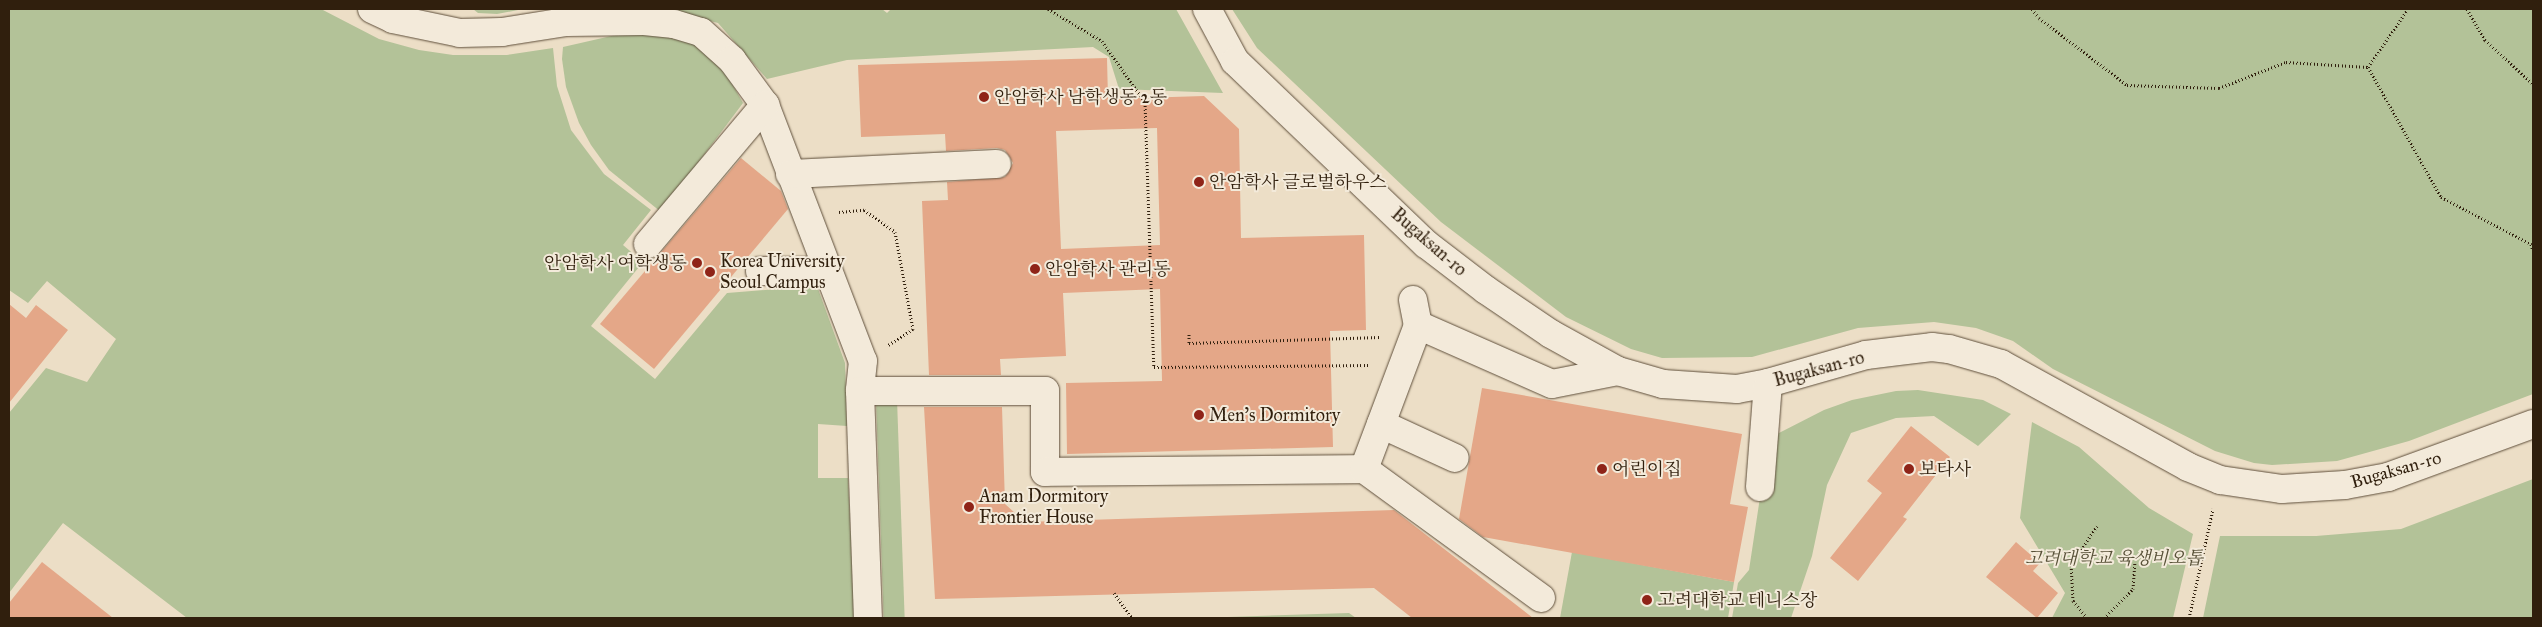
<!DOCTYPE html>
<html>
<head>
<meta charset="utf-8">
<style>
	body { margin:0 }
	#map { position:relative; width:2542px; height:627px; overflow:hidden; background:#ecdec6; font-family:"IM FELL Great Primer","Noto Serif KR",serif }
	div>[style] { position:absolute }
	[style*='--x'] { left:calc(var(--x)*1px); top:calc(var(--y)*1px); width:calc(var(--w)*1px); rotate:calc(var(--a)*1deg) }
	.green>* { inset:0; background:#b3c298; transform-origin:0 0 }
	.building>* { inset:0; background:#e4a788 }
	.path>* { height:3px; margin-top:-1.5px; transform-origin:0; background:repeating-linear-gradient(90deg,#301f0d 0 1px,transparent 0 3.5px) }
	.roads { filter:drop-shadow(0 0 1px #5f4f3b) drop-shadow(0 0 1px #5f4f3b) }
	.minor>* { height:28px; margin:-14px; padding:0 14px; transform-origin:14px; border-radius:14px; background:#f3eada }
	.dots>* { width:14px; height:14px; translate:-50% -50%; box-sizing:border-box; border:2px solid #f3eada; border-radius:50% }
	span { translate:-50% -50%; white-space:nowrap; text-align:center; line-height:1.15; -webkit-text-stroke:4px #f3eada; paint-order:stroke }
	.poi-label { font-size:18px; color:#301f0d }
	.left { translate:0 -50%; text-align:left }
	.right { translate:-100% -50%; text-align:right }
	.street-label { font-size:18px; color:#301f0d }
	.park-label { font-size:18px; color:#575037; font-style:italic }
	.frame { position:absolute; inset:0; border:10px solid #301f0d; pointer-events:none }
</style>
</head>
<body>
<div id="map">
	<div class="green">
		<i style="clip-path:polygon(9px 9px,321px 9px,379px 39px,419px 50px,453px 55px,507px 55px,553px 48px,557px 86px,571px 130px,604px 174px,651px 210px,623px 245px,643px 262px,591px 326px,655px 379px,727px 293px,817px 286px,845px 363px,847px 426px,818px 424px,818px 478px,848px 478px,855px 618px,187px 618px,63px 523px,9px 593px,9px 413px,46px 368px,87px 382px,116px 339px,47px 281px,28px 303px,9px 290px)"></i>
		<i style="clip-path:polygon(473px 9px,523px 9px,497px 14px,478px 13px)"></i>
		<i style="clip-path:polygon(589px 9px,882px 9px,887px 13px,891px 9px,1176px 9px,1223px 93px,1119px 89px,1109px 57px,1093px 47px,847px 60px,767px 79px,718px 23px,672px 11px)"></i>
		<i style="clip-path:polygon(1232px 9px,2533px 9px,2533px 394px,2409px 441px,2337px 461px,2272px 465px,2254px 463px,2215px 451px,2053px 369px,2013px 341px,1976px 328px,1934px 322px,1858px 328px,1752px 357px,1662px 358px,1631px 349px,1566px 317px,1441px 222px,1257px 48px)"></i>
		<i style="clip-path:polygon(648px 33px,676px 36px,699px 47px,722px 66px,743px 103px,661px 212px,609px 170px,591px 145px,579px 123px,566px 87px,562px 59px,563px 47px,620px 34px)"></i>
		<i style="clip-path:polygon(1918px 390px,1983px 400px,2011px 414px,1978px 446px,1934px 416px,1896px 418px,1851px 433px,1827px 485px,1812px 556px,1791px 618px,1732px 618px,1738px 583px,1749px 570px,1769px 438px,1824px 410px,1852px 400px,1896px 391px)"></i>
		<i style="left:897px;top:399px;width:219px;height:21px;rotate:88deg"></i>
		<i style="clip-path:polygon(2032px 422px,2079px 447px,2149px 508px,2193px 534px,2173px 618px,2052px 618px,2065px 593px,2020px 518px)"></i>
		<i style="clip-path:polygon(2533px 479px,2533px 618px,2203px 618px,2220px 536px,2316px 536px,2401px 529px)"></i>
		<i style="clip-path:polygon(1572px 552px,1734px 582px,1728px 618px,1560px 618px)"></i>
		<i style="clip-path:polygon(1349px 613px,1356px 618px,1198px 618px)"></i>
	</div>
	<div class="building">
		<i style="clip-path:polygon(evenodd,1107px 58px,1108px 99px,1204px 96px,1239px 129px,1241px 238px,1364px 235px,1366px 330px,1330px 331px,1333px 447px,1067px 454px,1066px 383px,1162px 381px,1160px 289px,1063px 293px,1066px 356px,1000px 359px,1001px 375px,929px 375px,922px 201px,948px 200px,947px 182px,1005px 177px,1013px 163px,1005px 150px,997px 148px,946px 151px,945px 134px,861px 137px,858px 65px,1107px 58px,1157px 128px,1160px 245px,1061px 249px,1056px 131px,1157px 128px)"></i>
		<i style="clip-path:polygon(741px 158px,781px 191px,788px 209px,654px 369px,600px 324px)"></i>
		<i style="clip-path:polygon(9px 304px,26px 318px,36px 305px,68px 330px,9px 403px)"></i>
		<i style="clip-path:polygon(1482px 388px,1742px 434px,1730px 504px,1748px 507px,1734px 582px,1483px 537px,1459px 519px)"></i>
		<i style="clip-path:polygon(924px 407px,1002px 407px,1005px 504px,1025px 522px,1394px 510px,1533px 618px,1412px 618px,1374px 588px,935px 599px)"></i>
		<i style="clip-path:polygon(1911px 426px,1950px 457px,1903px 517px,1907px 519px,1858px 581px,1830px 558px,1882px 493px,1867px 481px)"></i>
		<i style="clip-path:polygon(2016px 542px,2040px 563px,2033px 571px,2058px 593px,2037px 618px,1986px 577px)"></i>
		<i style="clip-path:polygon(42px 562px,113px 618px,9px 618px,9px 603px)"></i>
	</div>
	<div class="path">
		<i style="--x:1048;--y:9;--w:63;--a:30.7"></i>
		<i style="--x:1102;--y:41;--w:75;--a:54.8"></i>
		<i style="--x:1145;--y:102;--w:265;--a:88.1"></i>
		<i style="--x:1154;--y:367;--w:217;--a:-0.5"></i>
		<i style="--x:2032;--y:9;--w:11;--a:52"></i>
		<i style="--x:2039;--y:18;--w:111;--a:37.3"></i>
		<i style="--x:2127;--y:85;--w:92;--a:1.9"></i>
		<i style="--x:2219;--y:88;--w:72;--a:-21.2"></i>
		<i style="--x:2286;--y:62;--w:82;--a:3.5"></i>
		<i style="--x:2368;--y:67;--w:149;--a:60.7"></i>
		<i style="--x:2441;--y:197;--w:102;--a:27.6"></i>
		<i style="--x:2531;--y:244;--w:7;--a:74"></i>
		<i style="--x:2467;--y:9;--w:36;--a:60"></i>
		<i style="--x:2485;--y:40;--w:65;--a:42.5"></i>
		<i style="--x:2368;--y:67;--w:70;--a:-55.4"></i>
		<i style="--x:839;--y:212;--w:25;--a:-5"></i>
		<i style="--x:864;--y:210;--w:38;--a:35"></i>
		<i style="--x:895;--y:232;--w:99;--a:79.5"></i>
		<i style="--x:913;--y:329;--w:30;--a:147"></i>
		<i style="--x:1189;--y:334;--w:9;--a:90"></i>
		<i style="--x:1189;--y:343;--w:191;--a:-1.8"></i>
		<i style="--x:1114;--y:593;--w:31;--a:54"></i>
		<i style="--x:2087;--y:618;--w:22;--a:-129"></i>
		<i style="--x:2073;--y:601;--w:37;--a:-93"></i>
		<i style="--x:2071;--y:564;--w:46;--a:-55.6"></i>
		<i style="--x:2104;--y:618;--w:41;--a:-45"></i>
		<i style="--x:2133;--y:589;--w:26;--a:-86"></i>
		<i style="--x:2189;--y:618;--w:112;--a:-77.6"></i>
	</div>
	<div class="roads">
		<div class="minor">
			<i style="--x:372;--y:9;--w:23;--a:25"></i>
			<i style="--x:393;--y:19;--w:68;--a:11.8"></i>
			<i style="--x:460;--y:33;--w:42;--a:-1.4"></i>
			<i style="--x:502;--y:32;--w:65;--a:-8.9"></i>
			<i style="--x:566;--y:22;--w:78;--a:-0.7"></i>
			<i style="--x:644;--y:21;--w:30;--a:6"></i>
			<i style="--x:674;--y:24;--w:28;--a:17"></i>
			<i style="--x:701;--y:32;--w:42;--a:42.1"></i>
			<i style="--x:732;--y:60;--w:56;--a:53.7"></i>
			<i style="--x:765;--y:105;--w:274;--a:69.1"></i>
			<i style="--x:863;--y:361;--w:30;--a:96"></i>
			<i style="--x:860;--y:391;--w:227;--a:88"></i>
			<i style="--x:1207;--y:9;--w:59;--a:61.7"></i>
			<i style="--x:1235;--y:61;--w:265;--a:43.8"></i>
			<i style="--x:1426;--y:244;--w:76;--a:37.5"></i>
			<i style="--x:1486;--y:290;--w:78;--a:34.1"></i>
			<i style="--x:1551;--y:334;--w:77;--a:28.9"></i>
			<i style="--x:1618;--y:371;--w:47;--a:16.1"></i>
			<i style="--x:1663;--y:384;--w:74;--a:3.9"></i>
			<i style="--x:1737;--y:389;--w:32;--a:-11"></i>
			<i style="--x:1768;--y:383;--w:102;--a:-15.9"></i>
			<i style="--x:1866;--y:355;--w:66;--a:-6.9"></i>
			<i style="--x:1932;--y:347;--w:17;--a:7"></i>
			<i style="--x:1949;--y:349;--w:54;--a:16.1"></i>
			<i style="--x:2001;--y:364;--w:213;--a:28.8"></i>
			<i style="--x:2188;--y:467;--w:35;--a:22"></i>
			<i style="--x:2220;--y:480;--w:63;--a:8.3"></i>
			<i style="--x:2282;--y:489;--w:63;--a:-3.6"></i>
			<i style="--x:2345;--y:485;--w:44;--a:-10.5"></i>
			<i style="--x:2388;--y:477;--w:154;--a:-20.1"></i>
			<i style="--x:790;--y:174;--w:207;--a:-2.8"></i>
			<i style="--x:648;--y:244;--w:182;--a:-49.9"></i>
			<i style="--x:760;--y:271;--w:68;--a:0"></i>
			<i style="--x:1413;--y:300;--w:25;--a:79"></i>
			<i style="--x:860;--y:391;--w:185;--a:0"></i>
			<i style="--x:1045;--y:391;--w:81;--a:90"></i>
			<i style="--x:1045;--y:472;--w:319;--a:-0.5"></i>
			<i style="--x:1364;--y:469;--w:154;--a:-69.4"></i>
			<i style="--x:1418;--y:325;--w:146;--a:23.8"></i>
			<i style="--x:1552;--y:384;--w:67;--a:-11.1"></i>
			<i style="--x:1381;--y:424;--w:81;--a:24.7"></i>
			<i style="--x:1364;--y:469;--w:219;--a:36.1"></i>
			<i style="--x:1760;--y:487;--w:104;--a:-85.6"></i>
		</div>
	</div>
	<div class="dots">
		<i style="left:984px;top:97px;background:#8f2418"></i>
		<i style="left:1199px;top:182px;background:#8f2418"></i>
		<i style="left:697px;top:263px;background:#8f2418"></i>
		<i style="left:1035px;top:269px;background:#8f2418"></i>
		<i style="left:710px;top:272px;background:#8f2418"></i>
		<i style="left:1199px;top:415px;background:#8f2418"></i>
		<i style="left:1602px;top:469px;background:#8f2418"></i>
		<i style="left:1909px;top:469px;background:#8f2418"></i>
		<i style="left:969px;top:507px;background:#8f2418"></i>
		<i style="left:1647px;top:600px;background:#8f2418"></i>
	</div>
	<div class="poi-label">
		<span class="left" style="left:994px;top:97px">안암학사 남학생동 2동</span>
		<span class="left" style="left:1209px;top:182px">안암학사 글로벌하우스</span>
		<span class="left" style="left:720px;top:272px">Korea University<br>Seoul Campus</span>
		<span class="right" style="left:687px;top:263px">안암학사 여학생동</span>
		<span class="left" style="left:1045px;top:269px">안암학사 관리동</span>
		<span class="left" style="left:1209px;top:415px">Men's Dormitory</span>
		<span class="left" style="left:1612px;top:469px">어린이집</span>
		<span class="left" style="left:1919px;top:469px">보타사</span>
		<span class="left" style="left:979px;top:507px">Anam Dormitory<br>Frontier House</span>
		<span class="left" style="left:1657px;top:600px">고려대학교 테니스장</span>
	</div>
	<div class="street-label">
		<span style="left:1429px;top:242px;rotate:41deg">Bugaksan-ro</span>
		<span style="left:1819px;top:369px;rotate:-15deg">Bugaksan-ro</span>
		<span style="left:2396px;top:470px;rotate:-16deg">Bugaksan-ro</span>
	</div>
	<div class="park-label">
		<span style="left:2114px;top:558px">고려대학교 육생비오톱</span>
	</div>
	<div class="frame"></div>
</div>
</body>
</html>
